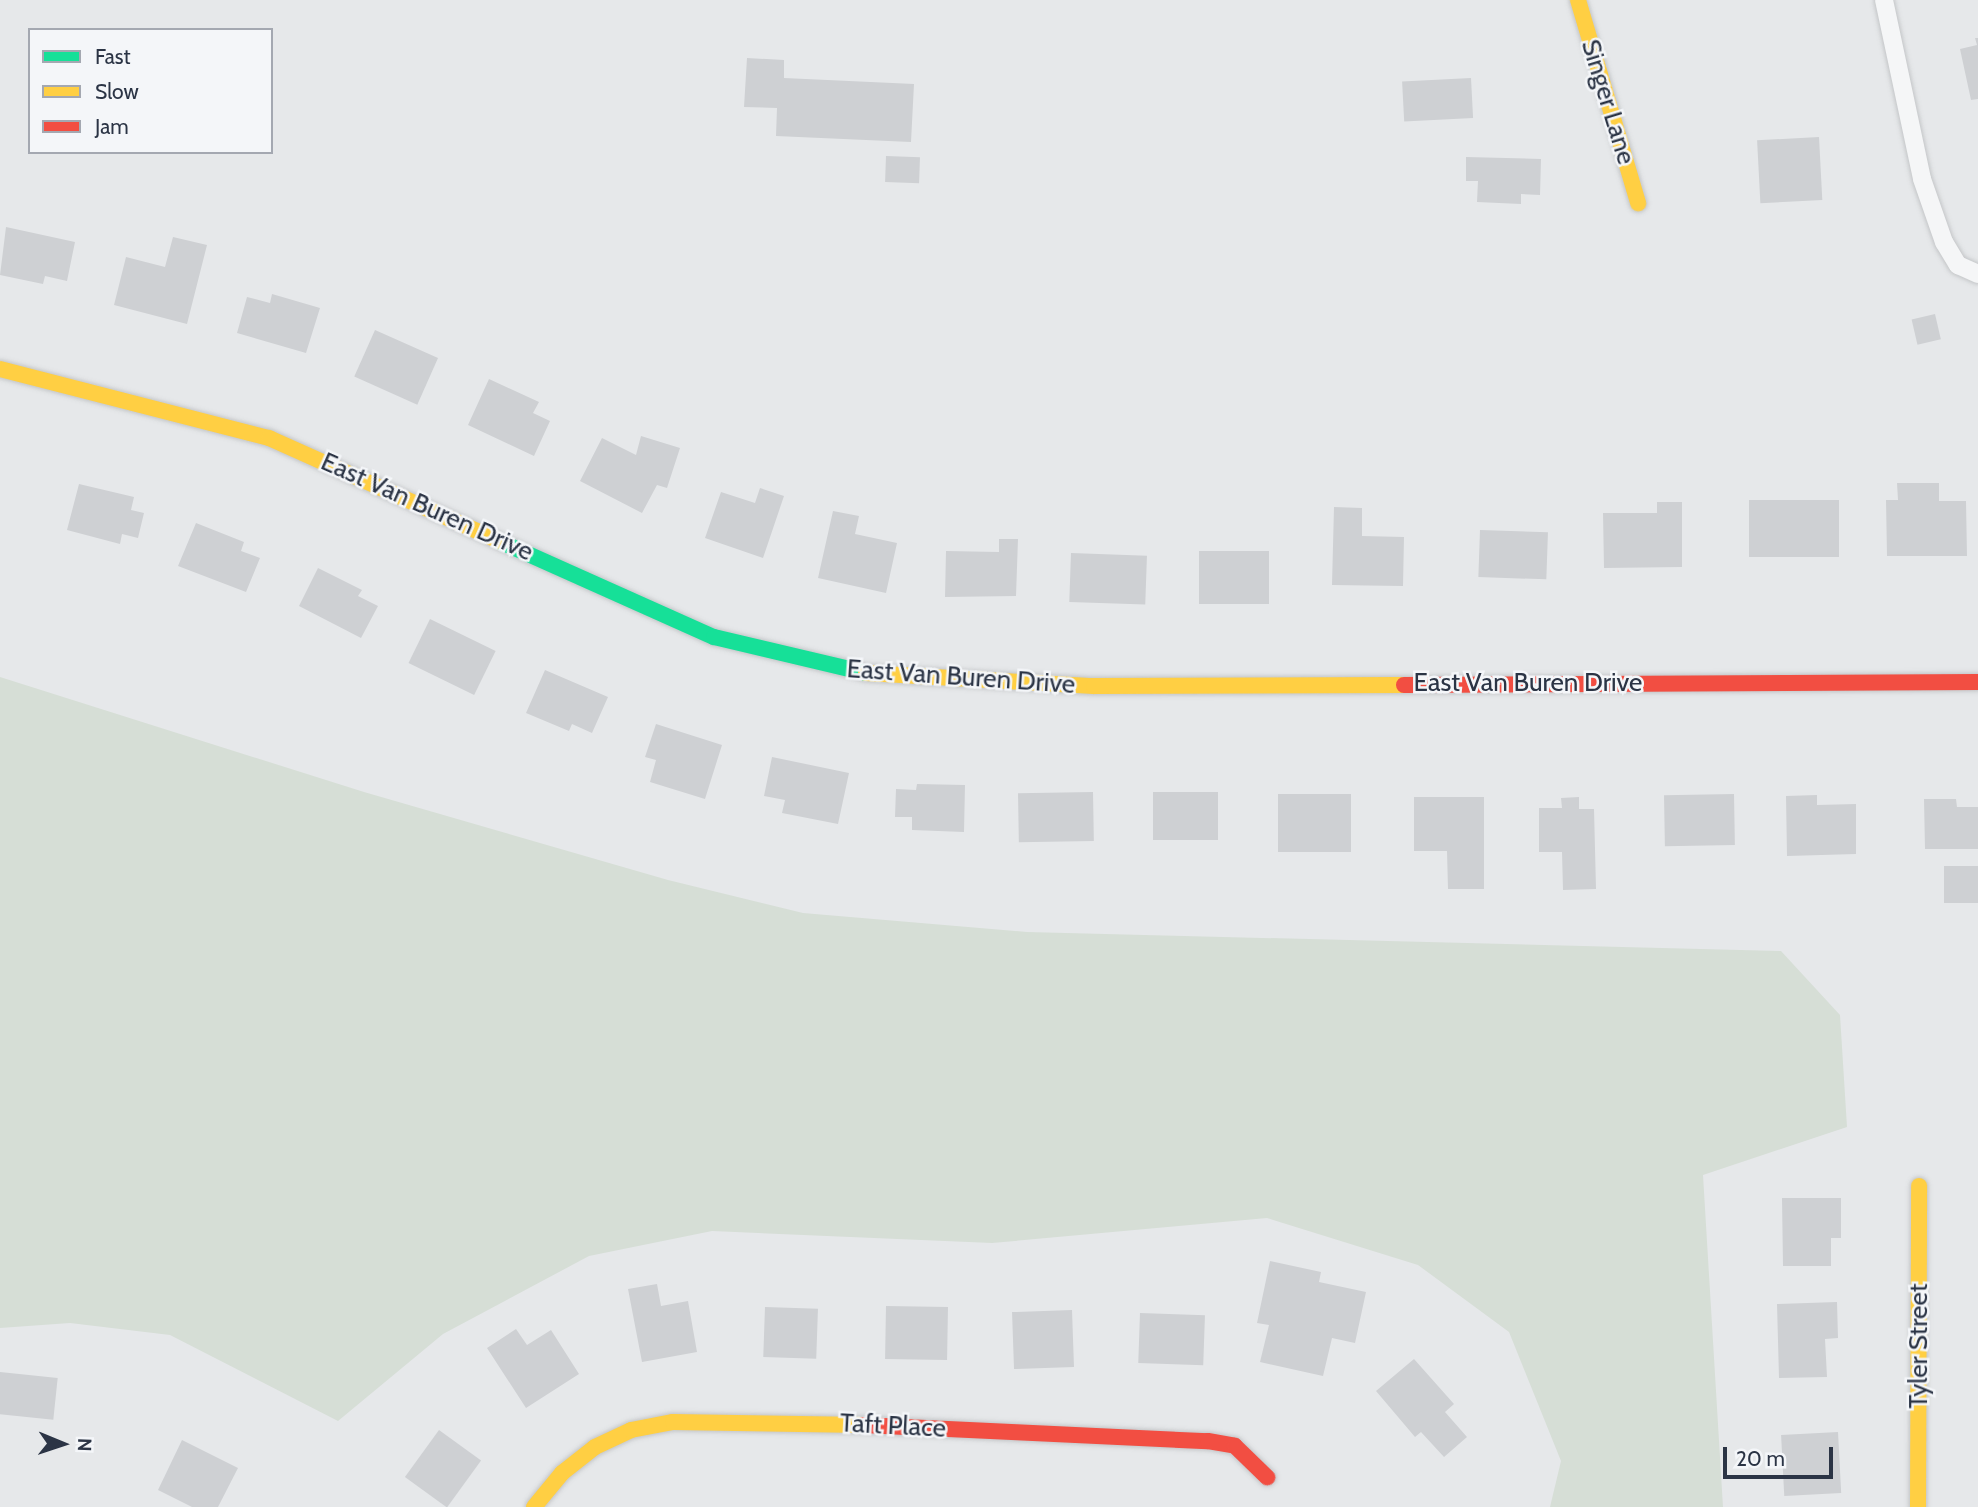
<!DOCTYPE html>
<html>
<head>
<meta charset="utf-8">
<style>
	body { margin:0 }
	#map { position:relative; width:1978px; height:1507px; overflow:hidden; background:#e6e8ea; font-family:Cabin,sans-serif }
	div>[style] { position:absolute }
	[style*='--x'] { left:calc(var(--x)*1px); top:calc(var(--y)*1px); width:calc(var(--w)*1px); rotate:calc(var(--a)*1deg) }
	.green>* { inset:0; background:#d6ded6 }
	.building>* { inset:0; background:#ced0d3; transform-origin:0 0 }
	.roads { filter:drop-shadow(0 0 2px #c4c6c8) drop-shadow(0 0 2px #c4c6c8) }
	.lane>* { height:18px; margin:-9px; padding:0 9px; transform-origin:9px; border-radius:9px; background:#f5f6f7 }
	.fast>* { height:16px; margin:-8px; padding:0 8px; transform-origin:8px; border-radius:8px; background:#16e098 }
	.slow>* { height:16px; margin:-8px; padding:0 8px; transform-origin:8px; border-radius:8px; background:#ffcf43 }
	.jam>* { height:16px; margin:-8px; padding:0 8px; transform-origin:8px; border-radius:8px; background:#f24e42 }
	span { translate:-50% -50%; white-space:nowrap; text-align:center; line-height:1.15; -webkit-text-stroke:5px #f4f6f9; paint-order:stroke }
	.street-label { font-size:26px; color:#2b3445 }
	.legend { position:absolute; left:28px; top:28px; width:245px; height:126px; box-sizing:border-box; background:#f4f6f9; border:2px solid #a4a8b1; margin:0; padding:9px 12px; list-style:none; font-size:21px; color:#2b3445 }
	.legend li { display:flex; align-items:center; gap:14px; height:35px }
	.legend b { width:35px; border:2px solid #a4a8b1 }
	.north { position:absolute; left:28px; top:1409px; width:70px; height:70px; -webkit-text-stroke:5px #f4f6f9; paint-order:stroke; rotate:92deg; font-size:19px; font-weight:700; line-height:28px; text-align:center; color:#2b3445 }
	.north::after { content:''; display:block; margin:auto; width:24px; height:32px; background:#2b3445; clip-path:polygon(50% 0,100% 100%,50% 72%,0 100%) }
	.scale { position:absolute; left:1723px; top:1447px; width:110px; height:32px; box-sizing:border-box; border:4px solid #2b3445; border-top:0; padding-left:9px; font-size:21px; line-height:24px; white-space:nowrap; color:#2b3445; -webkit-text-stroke:5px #f4f6f9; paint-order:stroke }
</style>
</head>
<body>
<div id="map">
	<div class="green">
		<i style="clip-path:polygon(0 677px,364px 792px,668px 880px,803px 913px,1027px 932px,1781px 951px,1840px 1015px,1847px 1127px,1703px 1175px,1723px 1507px,1550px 1507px,1561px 1461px,1509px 1332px,1418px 1265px,1267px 1218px,992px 1243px,712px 1231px,589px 1256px,443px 1334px,338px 1421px,170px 1335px,70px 1323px,0 1328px)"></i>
	</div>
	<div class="building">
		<i style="clip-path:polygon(1975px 38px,1978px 38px,1978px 99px,1971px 100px,1960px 49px,1977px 45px)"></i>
		<i style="clip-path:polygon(747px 58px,784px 60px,784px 78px,914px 84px,911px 142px,776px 136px,777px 108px,744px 107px)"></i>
		<i style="left:1471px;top:78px;width:40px;height:69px;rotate:87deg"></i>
		<i style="left:1819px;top:137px;width:63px;height:62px;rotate:87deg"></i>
		<i style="left:886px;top:156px;width:34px;height:26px;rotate:2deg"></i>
		<i style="clip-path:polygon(1466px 157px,1541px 159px,1540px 195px,1521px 194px,1521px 204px,1477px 202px,1478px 181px,1466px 181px)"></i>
		<i style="clip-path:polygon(6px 227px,75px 242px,67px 281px,45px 276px,43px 284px,0 275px)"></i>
		<i style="clip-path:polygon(173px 237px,207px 245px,187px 324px,114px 305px,126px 257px,165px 267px)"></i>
		<i style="clip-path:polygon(272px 294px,320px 308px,306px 353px,237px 333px,247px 297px,270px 303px)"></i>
		<i style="left:1935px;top:314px;width:26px;height:24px;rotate:77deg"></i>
		<i style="left:375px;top:330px;width:69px;height:51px;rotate:24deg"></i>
		<i style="clip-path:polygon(489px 379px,539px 402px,533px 413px,550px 421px,534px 456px,468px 425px)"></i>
		<i style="clip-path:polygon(641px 436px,680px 448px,667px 488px,657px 485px,642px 513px,580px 481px,602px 438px,636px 455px)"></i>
		<i style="clip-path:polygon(1897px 483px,1939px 483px,1939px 501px,1966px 501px,1967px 556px,1887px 556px,1886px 500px,1898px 500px)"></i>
		<i style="clip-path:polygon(79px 484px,134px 497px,131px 510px,144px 513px,138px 538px,122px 534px,120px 544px,67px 530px)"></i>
		<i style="clip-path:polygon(760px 488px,784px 496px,763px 558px,705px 538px,721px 492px,755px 503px)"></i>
		<i style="left:1749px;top:500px;width:90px;height:57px"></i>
		<i style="clip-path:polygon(1657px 502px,1682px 502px,1682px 567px,1604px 568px,1603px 513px,1657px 513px)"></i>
		<i style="clip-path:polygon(1334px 507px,1362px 508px,1362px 536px,1404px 537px,1403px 586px,1332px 585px)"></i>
		<i style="clip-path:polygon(833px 511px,859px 516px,855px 534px,897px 543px,886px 593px,818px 578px)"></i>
		<i style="clip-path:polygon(196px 523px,244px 542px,241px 551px,260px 558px,246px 592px,178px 566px)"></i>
		<i style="left:1480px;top:530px;width:68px;height:47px;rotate:2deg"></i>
		<i style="clip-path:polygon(999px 539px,1018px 539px,1016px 596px,945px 597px,946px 551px,999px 552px)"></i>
		<i style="left:1269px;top:551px;width:53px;height:70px;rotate:90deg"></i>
		<i style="left:1071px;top:553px;width:76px;height:49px;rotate:2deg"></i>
		<i style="clip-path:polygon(318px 568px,362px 590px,358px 596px,378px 606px,361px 638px,299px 606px)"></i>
		<i style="left:430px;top:619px;width:73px;height:49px;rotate:26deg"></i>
		<i style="clip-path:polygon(545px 670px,608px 697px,592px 733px,572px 724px,569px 731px,526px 713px)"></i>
		<i style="clip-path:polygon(656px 724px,722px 745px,705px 799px,650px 782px,656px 760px,645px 757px)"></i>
		<i style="clip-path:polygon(772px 757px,849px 773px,838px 824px,782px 813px,785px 800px,764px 796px)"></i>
		<i style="clip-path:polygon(917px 784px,965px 785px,964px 832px,912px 830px,912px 817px,895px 817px,896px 789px,916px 790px)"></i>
		<i style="left:1093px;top:792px;width:49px;height:75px;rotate:89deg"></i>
		<i style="left:1218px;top:792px;width:48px;height:65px;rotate:90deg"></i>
		<i style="left:1351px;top:794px;width:58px;height:73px;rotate:90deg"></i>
		<i style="left:1734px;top:794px;width:51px;height:70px;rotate:89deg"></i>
		<i style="clip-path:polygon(1817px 795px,1817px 805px,1856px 804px,1856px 854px,1787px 856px,1786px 796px)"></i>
		<i style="clip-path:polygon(1414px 797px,1484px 797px,1484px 889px,1448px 889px,1447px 851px,1414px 851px)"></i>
		<i style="clip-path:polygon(1579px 797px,1579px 809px,1594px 809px,1596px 889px,1563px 890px,1562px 852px,1539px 852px,1539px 808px,1562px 808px,1561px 798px)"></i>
		<i style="clip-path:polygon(1924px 799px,1956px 799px,1957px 807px,1978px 807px,1978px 849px,1925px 849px)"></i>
		<i style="left:1944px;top:866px;width:34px;height:37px"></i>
		<i style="clip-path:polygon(1782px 1198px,1841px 1198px,1841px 1238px,1831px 1238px,1831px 1266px,1783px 1266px)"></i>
		<i style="clip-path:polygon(1270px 1261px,1321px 1272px,1319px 1282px,1366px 1292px,1355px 1343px,1332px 1338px,1323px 1376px,1260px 1362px,1269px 1325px,1257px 1323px)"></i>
		<i style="clip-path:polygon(657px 1284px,661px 1306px,688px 1301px,697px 1352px,642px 1362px,628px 1289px)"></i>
		<i style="clip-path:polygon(1837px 1302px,1838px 1338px,1825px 1339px,1827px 1377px,1779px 1378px,1777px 1304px)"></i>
		<i style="left:886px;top:1306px;width:62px;height:53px;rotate:1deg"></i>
		<i style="left:765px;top:1307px;width:53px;height:50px;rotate:2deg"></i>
		<i style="left:1072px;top:1310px;width:57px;height:60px;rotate:88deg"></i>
		<i style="left:1140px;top:1313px;width:65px;height:50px;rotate:2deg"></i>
		<i style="clip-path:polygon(516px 1329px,527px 1345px,551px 1330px,579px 1374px,526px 1408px,487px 1348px)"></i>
		<i style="clip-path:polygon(1414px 1359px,1454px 1404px,1445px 1412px,1467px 1437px,1444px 1457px,1421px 1432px,1415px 1437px,1376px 1391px)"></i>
		<i style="left:0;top:1372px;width:58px;height:42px;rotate:6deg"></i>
		<i style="left:439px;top:1430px;width:52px;height:58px;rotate:36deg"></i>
		<i style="left:1838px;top:1432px;width:61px;height:57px;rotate:87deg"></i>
		<i style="clip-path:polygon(182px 1440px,238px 1468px,218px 1507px,192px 1507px,158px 1490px)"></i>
	</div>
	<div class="roads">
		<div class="lane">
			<i style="--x:1884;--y:0;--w:183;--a:78"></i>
			<i style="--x:1922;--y:179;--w:67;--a:70.8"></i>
			<i style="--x:1944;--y:242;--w:27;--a:59"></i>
			<i style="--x:1958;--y:265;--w:22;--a:24"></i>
		</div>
		<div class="fast">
			<i style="--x:499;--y:541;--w:235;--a:24.1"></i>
			<i style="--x:714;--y:637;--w:156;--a:13.3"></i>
		</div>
		<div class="slow">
			<i style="--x:1578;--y:0;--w:212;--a:73.5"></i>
			<i style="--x:0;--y:369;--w:278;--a:14.4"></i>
			<i style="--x:269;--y:438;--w:252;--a:24.1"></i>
			<i style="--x:866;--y:673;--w:228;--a:3.3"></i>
			<i style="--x:1094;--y:686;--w:310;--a:-0.2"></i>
			<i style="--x:534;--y:1507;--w:44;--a:-50.5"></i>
			<i style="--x:562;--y:1473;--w:42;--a:-38.2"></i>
			<i style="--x:595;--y:1447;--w:40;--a:-25"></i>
			<i style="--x:631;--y:1430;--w:43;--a:-10.8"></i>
			<i style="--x:673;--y:1422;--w:190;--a:0.9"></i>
			<i style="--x:1918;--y:1507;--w:321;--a:-89.8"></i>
		</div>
		<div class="jam">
			<i style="--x:1404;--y:685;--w:574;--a:-0.3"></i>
			<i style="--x:863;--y:1425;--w:345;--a:2.7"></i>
			<i style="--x:1208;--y:1441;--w:27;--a:10"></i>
			<i style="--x:1235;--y:1446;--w:45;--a:44.1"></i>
		</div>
	</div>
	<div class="street-label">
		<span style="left:1608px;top:102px;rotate:73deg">Singer Lane</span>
		<span style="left:427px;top:507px;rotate:24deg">East Van Buren Drive</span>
		<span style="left:961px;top:677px;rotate:4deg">East Van Buren Drive</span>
		<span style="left:1528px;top:683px">East Van Buren Drive</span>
		<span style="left:1919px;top:1346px;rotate:-90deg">Tyler Street</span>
		<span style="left:893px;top:1426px;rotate:3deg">Taft Place</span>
	</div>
	<ul class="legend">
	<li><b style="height:9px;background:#16e098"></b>Fast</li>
	<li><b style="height:9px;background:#ffcf43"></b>Slow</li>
	<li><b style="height:9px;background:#f24e42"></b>Jam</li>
	</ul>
	<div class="north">N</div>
	<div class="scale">20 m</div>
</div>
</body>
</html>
